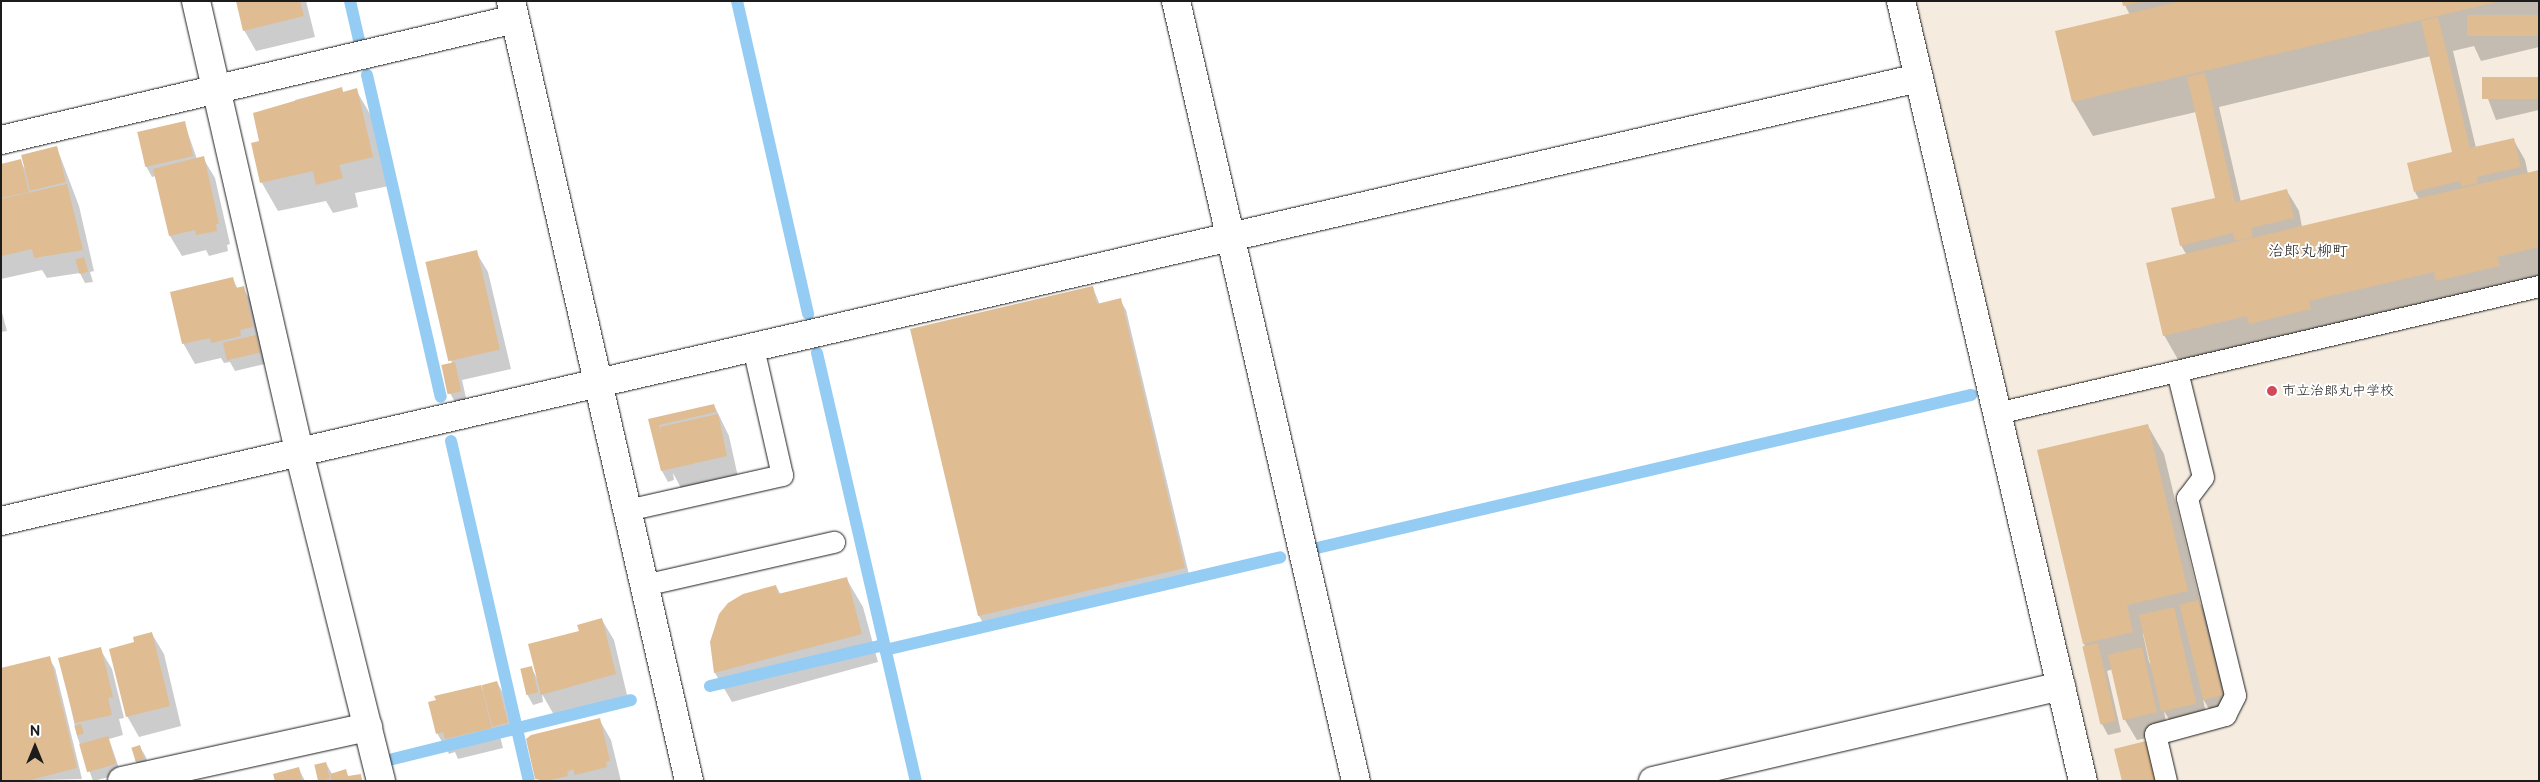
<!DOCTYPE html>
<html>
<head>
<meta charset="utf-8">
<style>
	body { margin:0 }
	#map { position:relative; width:2540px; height:782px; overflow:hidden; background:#fff; font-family:"Balsamiq Sans","Klee One",sans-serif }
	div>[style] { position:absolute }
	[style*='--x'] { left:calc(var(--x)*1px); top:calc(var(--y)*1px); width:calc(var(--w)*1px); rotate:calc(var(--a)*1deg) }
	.built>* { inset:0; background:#f5ebde }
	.shadow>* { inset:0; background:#0003 }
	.stream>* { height:12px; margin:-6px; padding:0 6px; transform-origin:6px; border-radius:6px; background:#95ccf4 }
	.building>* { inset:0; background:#dfbc91; transform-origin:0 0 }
	.roads { filter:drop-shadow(0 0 1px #1c1c1c) drop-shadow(0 0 1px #1c1c1c) }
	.lane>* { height:21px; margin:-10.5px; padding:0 10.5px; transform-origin:10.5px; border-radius:10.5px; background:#fff }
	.street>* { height:28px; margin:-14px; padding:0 14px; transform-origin:14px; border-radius:14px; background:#fff }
	.secondary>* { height:28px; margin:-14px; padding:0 14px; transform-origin:14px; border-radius:14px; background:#fff }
	.dots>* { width:14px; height:14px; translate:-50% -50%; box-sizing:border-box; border:2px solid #fff; border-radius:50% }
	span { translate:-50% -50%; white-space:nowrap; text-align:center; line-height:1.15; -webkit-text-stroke:4px #fff; paint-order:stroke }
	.poi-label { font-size:14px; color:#1c1c1c }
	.left { translate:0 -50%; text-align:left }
	.quarter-label { font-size:16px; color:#1c1c1c }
	.frame { position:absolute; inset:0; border:2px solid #1c1c1c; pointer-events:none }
	.north { position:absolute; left:10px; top:722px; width:50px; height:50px; -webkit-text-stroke:4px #fff; paint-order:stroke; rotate:0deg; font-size:14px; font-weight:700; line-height:20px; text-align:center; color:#1c1c1c }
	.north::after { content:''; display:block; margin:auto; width:18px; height:22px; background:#1c1c1c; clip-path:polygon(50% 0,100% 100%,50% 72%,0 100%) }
</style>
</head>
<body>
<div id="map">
	<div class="built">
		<i style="clip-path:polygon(1915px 1px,2539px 1px,2539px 781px,2095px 781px)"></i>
	</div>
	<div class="shadow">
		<i style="clip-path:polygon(237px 1px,306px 1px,315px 37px,256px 51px,244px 30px)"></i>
		<i style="clip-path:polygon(evenodd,2123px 1px,2539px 1px,2539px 47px,2481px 61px,2474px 46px,2453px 51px,2476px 148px,2513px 139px,2525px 160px,2528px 174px,2539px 171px,2539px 286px,2184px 370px,2164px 335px,2186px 254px,2181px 245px,2217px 198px,2196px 112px,2093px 136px,2073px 102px,2130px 15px,2123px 1px,2431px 56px,2454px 153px,2415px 192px,2419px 199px,2302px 227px,2299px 211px,2287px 191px,2241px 202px,2219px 107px,2431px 56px)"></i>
		<i style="clip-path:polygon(2539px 78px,2539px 110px,2496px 120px,2485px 91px)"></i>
		<i style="clip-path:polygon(341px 88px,344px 93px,356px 90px,373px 119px,389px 186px,355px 193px,358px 207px,333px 213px,326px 201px,278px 211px,262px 183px,252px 144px,261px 142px,296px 104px,295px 100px)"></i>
		<i style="clip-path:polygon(184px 122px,197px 159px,203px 158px,215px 178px,230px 244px,227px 245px,228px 251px,209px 256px,206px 250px,182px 256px,170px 236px,156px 176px,152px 177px,146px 166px)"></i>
		<i style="clip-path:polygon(57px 148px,79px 206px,94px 271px,90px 272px,93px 282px,85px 283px,80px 273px,47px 278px,42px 270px,1px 279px,1px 165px,20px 161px,25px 169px)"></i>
		<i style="clip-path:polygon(476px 252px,488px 272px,511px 369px,462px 380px,467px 402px,456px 404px,450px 393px,452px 364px,427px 263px)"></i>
		<i style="clip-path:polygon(232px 278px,238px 289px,243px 288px,255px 308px,265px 364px,235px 371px,230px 362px,224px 363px,221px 358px,195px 364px,183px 343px)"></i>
		<i style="clip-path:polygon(1093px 288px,1100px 305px,1120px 300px,1126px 310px,1190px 579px,985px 626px,979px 616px,911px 330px)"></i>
		<i style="clip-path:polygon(1px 309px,7px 331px,1px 332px)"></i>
		<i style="clip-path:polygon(714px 405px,729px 436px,738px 477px,682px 490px,673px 473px,674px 480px,668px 482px,662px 471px,650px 420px)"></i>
		<i style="clip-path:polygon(evenodd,2148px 426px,2164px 454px,2200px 603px,2210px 622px,2233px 716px,2216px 720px,2203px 699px,2208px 724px,2176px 731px,2164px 711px,2168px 733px,2137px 740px,2125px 720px,2113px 669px,2107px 671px,2121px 732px,2108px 735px,2102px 724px,2084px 643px,2148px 426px,2143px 634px,2145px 634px,2153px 668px,2149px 662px,2143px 634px)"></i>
		<i style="clip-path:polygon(846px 578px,863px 607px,878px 662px,732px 702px,715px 673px,711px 642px,776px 586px,781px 595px)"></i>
		<i style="clip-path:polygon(602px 620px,614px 640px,627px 695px,554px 715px,542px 694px,543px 702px,533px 705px,527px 694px,531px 667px,537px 678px,581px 632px)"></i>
		<i style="clip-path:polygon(152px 634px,164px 654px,181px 726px,139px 737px,127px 716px,136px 643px)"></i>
		<i style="clip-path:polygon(100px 649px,112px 669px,124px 718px,119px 719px,123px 735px,109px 739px,121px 774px,93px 781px,77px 736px,60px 658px)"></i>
		<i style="clip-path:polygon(49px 658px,55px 668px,82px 779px,1px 781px)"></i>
		<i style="clip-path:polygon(497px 682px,503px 693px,513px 733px,500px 736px,503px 748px,458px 759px,455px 752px,449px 754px,437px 733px,481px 686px,485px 694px)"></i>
		<i style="clip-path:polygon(599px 719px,611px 740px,621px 781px,538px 781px)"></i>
		<i style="clip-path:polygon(140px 747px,146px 757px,149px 769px,142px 771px,135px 760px)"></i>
		<i style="clip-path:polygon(326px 763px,332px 774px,345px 771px,349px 777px,360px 775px,363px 781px,319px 781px)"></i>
		<i style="clip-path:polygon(299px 769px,305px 781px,276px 781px)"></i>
	</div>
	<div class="stream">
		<i style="--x:350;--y:1;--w:40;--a:77"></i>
		<i style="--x:737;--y:1;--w:321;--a:77.2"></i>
		<i style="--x:367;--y:75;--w:330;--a:77.1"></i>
		<i style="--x:817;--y:353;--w:439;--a:77"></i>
		<i style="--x:451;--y:441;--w:349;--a:77.1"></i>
		<i style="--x:1317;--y:548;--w:672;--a:-13.17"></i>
		<i style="--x:885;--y:650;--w:406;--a:-13.2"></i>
		<i style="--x:710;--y:686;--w:179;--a:-13.3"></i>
		<i style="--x:393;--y:759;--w:245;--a:-13.9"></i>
	</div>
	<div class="building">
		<i style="clip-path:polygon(236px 1px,300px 1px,304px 16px,243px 31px)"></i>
		<i style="clip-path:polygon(2122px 1px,2140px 1px,2140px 2px,2123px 6px)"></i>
		<i style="clip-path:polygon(2182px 1px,2497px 1px,2497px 2px,2072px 102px,2055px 31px)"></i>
		<i style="left:2539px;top:15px;width:21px;height:72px;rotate:90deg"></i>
		<i style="clip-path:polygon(2438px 17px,2470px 148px,2514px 138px,2521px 167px,2477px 177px,2478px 183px,2461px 187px,2460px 181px,2414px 192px,2407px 163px,2452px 152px,2421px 21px)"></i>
		<i style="clip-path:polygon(2205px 73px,2235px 202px,2287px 189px,2294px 218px,2251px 228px,2253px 237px,2235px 241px,2233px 233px,2180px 246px,2171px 208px,2215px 198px,2187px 77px)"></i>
		<i style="left:2539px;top:77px;width:22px;height:57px;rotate:90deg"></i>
		<i style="clip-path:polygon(342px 87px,343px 92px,357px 88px,373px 157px,339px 165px,343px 178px,316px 185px,313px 171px,260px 183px,251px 143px,259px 141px,253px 113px)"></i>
		<i style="left:185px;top:121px;width:36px;height:49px;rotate:77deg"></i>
		<i style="left:57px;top:146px;width:37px;height:37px;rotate:76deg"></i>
		<i style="clip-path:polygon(204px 156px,219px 224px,216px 224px,217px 231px,196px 235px,195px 230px,169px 236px,153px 169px)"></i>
		<i style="clip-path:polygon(21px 159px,29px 192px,1px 198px,1px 164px)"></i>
		<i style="clip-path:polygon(2539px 170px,2539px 247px,2497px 257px,2500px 266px,2436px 281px,2434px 272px,2309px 301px,2311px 309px,2249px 324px,2247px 316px,2163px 336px,2146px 263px)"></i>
		<i style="clip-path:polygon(67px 184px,83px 250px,34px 258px,32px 249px,1px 256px,1px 199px)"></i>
		<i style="left:477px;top:250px;width:102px;height:53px;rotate:77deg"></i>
		<i style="left:84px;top:257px;width:15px;height:9px;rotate:74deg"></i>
		<i style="clip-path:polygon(233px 277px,236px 288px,244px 286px,253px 327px,240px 330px,241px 336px,211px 343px,210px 338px,182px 344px,170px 292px)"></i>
		<i style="clip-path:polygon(1093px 286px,1097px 304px,1121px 298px,1185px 568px,978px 616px,910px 329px)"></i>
		<i style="left:256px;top:335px;width:18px;height:34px;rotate:77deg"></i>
		<i style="left:455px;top:362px;width:30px;height:14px;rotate:78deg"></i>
		<i style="clip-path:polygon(714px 404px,716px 412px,659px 425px,662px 439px,660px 427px,718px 414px,727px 456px,661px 471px,648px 419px)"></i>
		<i style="clip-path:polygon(2148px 424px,2188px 591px,2127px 605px,2133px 632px,2083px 644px,2037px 450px)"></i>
		<i style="clip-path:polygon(847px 577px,862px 634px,714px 673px,710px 642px,719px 614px,728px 603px,743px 594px,776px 585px,778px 594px)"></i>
		<i style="left:2199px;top:600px;width:98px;height:20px;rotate:76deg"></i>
		<i style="left:2174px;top:607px;width:99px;height:36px;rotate:77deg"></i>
		<i style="clip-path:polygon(602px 618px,616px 674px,541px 695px,528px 644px,579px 631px,577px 625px)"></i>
		<i style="clip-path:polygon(152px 632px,170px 706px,126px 717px,109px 649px,134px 642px,133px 637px)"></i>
		<i style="left:2098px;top:643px;width:80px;height:16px;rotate:77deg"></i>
		<i style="clip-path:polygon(101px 647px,113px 697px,108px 698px,112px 715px,75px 723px,58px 658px)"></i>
		<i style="left:2142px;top:647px;width:67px;height:35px;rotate:77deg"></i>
		<i style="clip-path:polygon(50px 656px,77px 768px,26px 781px,1px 781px,1px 668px)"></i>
		<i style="left:532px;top:666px;width:27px;height:12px;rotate:77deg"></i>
		<i style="left:497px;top:681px;width:43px;height:16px;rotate:75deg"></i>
		<i style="clip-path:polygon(481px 685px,492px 728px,445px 739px,443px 732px,436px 734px,428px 702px,436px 700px,434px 696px)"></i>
		<i style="clip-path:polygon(600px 718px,610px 761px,606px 762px,607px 767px,575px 775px,573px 769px,567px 772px,568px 776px,545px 781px,535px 779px,526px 739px,531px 735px)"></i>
		<i style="left:81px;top:724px;width:10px;height:7px;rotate:73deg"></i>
		<i style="left:108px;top:736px;width:29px;height:30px;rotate:74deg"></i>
		<i style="clip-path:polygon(2146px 741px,2156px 781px,2122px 781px,2114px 749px)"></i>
		<i style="left:140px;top:745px;width:14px;height:9px;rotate:73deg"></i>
		<i style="left:326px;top:762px;width:17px;height:12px;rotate:77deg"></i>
		<i style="clip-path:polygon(299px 767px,302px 781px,275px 781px,273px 774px)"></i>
		<i style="clip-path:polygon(346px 769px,348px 776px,361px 774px,362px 781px,332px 781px,330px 774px)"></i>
	</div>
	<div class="roads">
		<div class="lane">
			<i style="--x:1997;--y:413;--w:557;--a:-13.19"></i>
			<i style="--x:627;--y:510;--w:159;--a:-12.7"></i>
			<i style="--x:782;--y:475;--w:131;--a:-102.8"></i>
			<i style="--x:644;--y:585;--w:195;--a:-12.8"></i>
			<i style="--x:2166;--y:781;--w:48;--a:-103.2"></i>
			<i style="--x:2155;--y:734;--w:73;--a:-15.2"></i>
			<i style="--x:2225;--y:715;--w:22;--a:-63"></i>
			<i style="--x:2235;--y:695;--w:203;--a:-103.7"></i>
			<i style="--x:2187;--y:498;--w:26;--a:-53"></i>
			<i style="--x:2203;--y:477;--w:109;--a:-103.8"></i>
		</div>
		<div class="street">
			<i style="--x:196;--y:1;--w:463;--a:77.1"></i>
			<i style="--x:299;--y:452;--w:339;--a:76"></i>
			<i style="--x:1176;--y:1;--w:800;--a:77.01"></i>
			<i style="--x:1901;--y:1;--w:801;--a:76.87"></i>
			<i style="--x:1;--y:140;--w:528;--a:-13.25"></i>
			<i style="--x:1;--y:521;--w:1968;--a:-13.01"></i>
			<i style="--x:122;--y:781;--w:252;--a:-12.4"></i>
			<i style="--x:1653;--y:781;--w:419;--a:-13.1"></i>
		</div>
		<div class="secondary">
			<i style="--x:511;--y:1;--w:800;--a:77.14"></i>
		</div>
	</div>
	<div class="dots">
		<i style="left:2272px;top:391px;background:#d1495b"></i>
	</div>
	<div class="poi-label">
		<span class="left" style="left:2282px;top:391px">市立治郎丸中学校</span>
	</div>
	<div class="quarter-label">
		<span style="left:2308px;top:252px">治郎丸柳町</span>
	</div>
	<div class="frame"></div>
	<div class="north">N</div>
</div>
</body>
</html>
